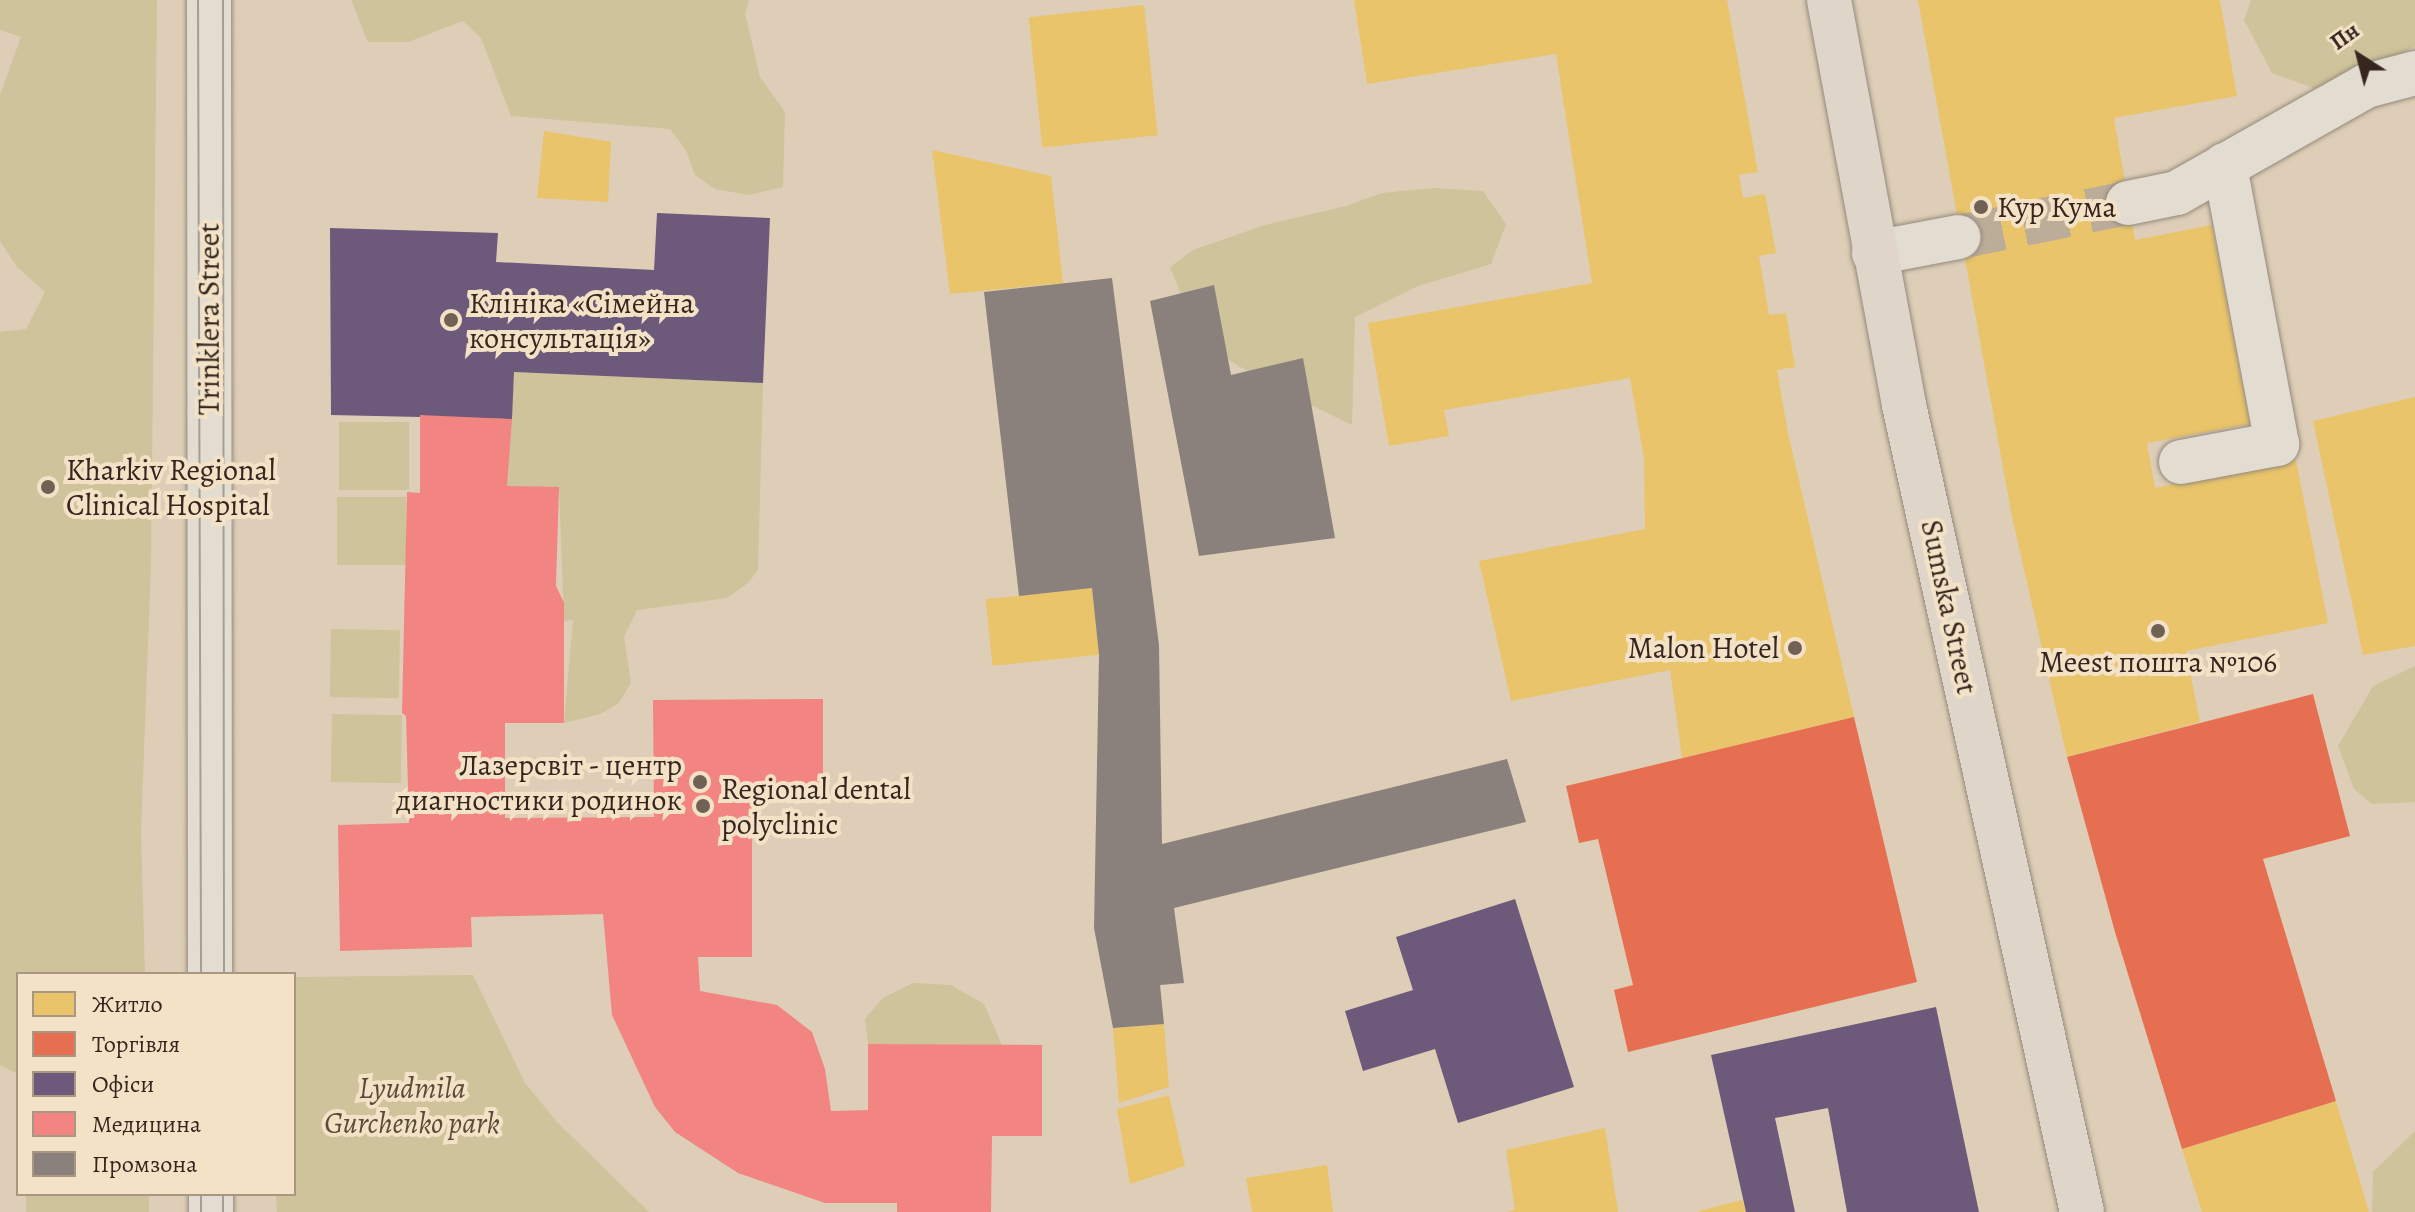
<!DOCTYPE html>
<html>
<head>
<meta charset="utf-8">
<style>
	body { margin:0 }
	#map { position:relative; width:2415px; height:1212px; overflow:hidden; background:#deceb7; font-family:Alegreya,serif }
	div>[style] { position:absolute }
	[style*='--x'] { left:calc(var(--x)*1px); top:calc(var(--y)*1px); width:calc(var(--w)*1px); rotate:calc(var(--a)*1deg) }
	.green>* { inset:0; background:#cec39a; transform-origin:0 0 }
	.homes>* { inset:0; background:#e9c46a; transform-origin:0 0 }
	.shops>* { inset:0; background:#e76f51 }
	.offices>* { inset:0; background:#6d597a }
	.health>* { inset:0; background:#f28482 }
	.industry>* { inset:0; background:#8a817c }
	.minor-tunnel>* { height:44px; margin-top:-22px; transform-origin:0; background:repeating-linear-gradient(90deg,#bcad99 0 44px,transparent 0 66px) }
	.roads { filter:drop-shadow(0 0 2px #948a7c) drop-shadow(0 0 2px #948a7c) }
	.minor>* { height:44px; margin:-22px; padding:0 22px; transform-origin:22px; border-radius:22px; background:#e3dcd0 }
	.major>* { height:44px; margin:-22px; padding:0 22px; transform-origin:22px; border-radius:22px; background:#dfd6c9 }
	.tram>* { height:2px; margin:-1px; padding:0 1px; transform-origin:1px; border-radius:1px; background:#a59e95 }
	.dots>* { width:22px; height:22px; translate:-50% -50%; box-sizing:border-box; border:4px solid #f3e2c6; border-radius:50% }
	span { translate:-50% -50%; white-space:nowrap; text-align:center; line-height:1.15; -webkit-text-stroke:8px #f3e2c6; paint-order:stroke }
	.poi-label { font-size:30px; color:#35271f }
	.left { translate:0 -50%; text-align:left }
	.right { translate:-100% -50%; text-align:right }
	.street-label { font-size:30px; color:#35271f }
	.park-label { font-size:30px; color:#584c38; font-style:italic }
	.legend { position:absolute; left:16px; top:972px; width:280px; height:224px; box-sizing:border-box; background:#f3e2c6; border:2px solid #a79783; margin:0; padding:10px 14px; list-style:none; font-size:24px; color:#35271f }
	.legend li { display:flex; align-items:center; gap:16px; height:40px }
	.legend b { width:40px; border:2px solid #a79783 }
	.north { position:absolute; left:2319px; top:16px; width:80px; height:80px; -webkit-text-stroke:6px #f3e2c6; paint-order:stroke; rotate:324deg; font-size:22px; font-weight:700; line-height:32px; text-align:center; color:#35271f }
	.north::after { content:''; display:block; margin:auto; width:28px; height:36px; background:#35271f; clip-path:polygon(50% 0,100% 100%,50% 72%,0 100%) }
</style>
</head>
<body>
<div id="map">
	<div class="green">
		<i style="clip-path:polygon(0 0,157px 0,151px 564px,141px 832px,145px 974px,18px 974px,18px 1074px,0 1065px,0 332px,26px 329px,45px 292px,17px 267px,0 241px,0 95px,21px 37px,0 30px)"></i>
		<i style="clip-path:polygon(351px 0,749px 0,745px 13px,760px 77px,785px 112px,783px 187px,749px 195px,715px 189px,695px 175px,686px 150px,670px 129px,511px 116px,481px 38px,463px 21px,408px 42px,368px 42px)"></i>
		<i style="clip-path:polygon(2251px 0,2415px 0,2415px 46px,2324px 92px,2272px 73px,2244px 20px)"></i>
		<i style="clip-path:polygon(1433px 188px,1483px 191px,1506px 224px,1491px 264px,1418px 286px,1355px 317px,1352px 425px,1286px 393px,1202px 345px,1170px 267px,1193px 250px,1265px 225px,1346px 206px,1382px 193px)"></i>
		<i style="clip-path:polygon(514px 372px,763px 383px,758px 570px,748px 583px,727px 598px,637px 610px,624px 637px,631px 683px,618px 704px,600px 714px,564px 723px,573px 620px,564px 621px,559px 488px,507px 486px)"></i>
		<i style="left:339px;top:422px;width:70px;height:68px"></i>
		<i style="left:337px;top:497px;width:69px;height:68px"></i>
		<i style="left:331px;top:629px;width:69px;height:68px;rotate:1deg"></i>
		<i style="clip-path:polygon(2415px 666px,2415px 802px,2372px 804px,2354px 789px,2338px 746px,2373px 686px)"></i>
		<i style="left:332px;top:714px;width:70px;height:68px;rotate:1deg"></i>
		<i style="clip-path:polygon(473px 975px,525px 1083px,558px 1123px,649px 1212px,277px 1212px,276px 1194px,294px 1194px,294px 977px)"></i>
		<i style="clip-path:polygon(913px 983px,951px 985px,984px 1004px,1002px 1045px,868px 1044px,865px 1019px,883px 998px)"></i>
		<i style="clip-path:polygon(2415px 1131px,2415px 1212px,2372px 1212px,2373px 1172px)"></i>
		<i style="left:26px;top:1194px;width:123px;height:18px"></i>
	</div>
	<div class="homes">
		<i style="clip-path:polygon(1354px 0,1727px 0,1758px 172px,1739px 175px,1743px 198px,1765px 194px,1776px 253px,1759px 256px,1769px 315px,1786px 313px,1795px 367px,1777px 370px,1788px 433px,1854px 717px,1682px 758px,1670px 670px,1511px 701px,1479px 561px,1645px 529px,1644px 458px,1630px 378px,1444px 410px,1449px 436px,1389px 446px,1368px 323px,1592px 283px,1556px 54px,1367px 84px)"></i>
		<i style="clip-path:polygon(1918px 0,2220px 0,2237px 96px,2114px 118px,2135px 240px,2212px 225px,2250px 424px,2147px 443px,2155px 488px,2296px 460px,2328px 623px,2186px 651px,2200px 722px,2067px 757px,2012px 517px)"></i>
		<i style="left:1144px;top:5px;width:131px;height:116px;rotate:84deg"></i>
		<i style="clip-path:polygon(544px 131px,611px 142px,608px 202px,537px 198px)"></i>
		<i style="clip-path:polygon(932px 150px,1051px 176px,1063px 283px,950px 294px)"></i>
		<i style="clip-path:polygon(2415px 397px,2415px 646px,2363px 655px,2313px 421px)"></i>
		<i style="clip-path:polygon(405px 586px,556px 586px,564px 603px,564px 638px,404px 636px)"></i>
		<i style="left:1092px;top:588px;width:67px;height:107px;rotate:84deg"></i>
		<i style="clip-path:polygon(1164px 1024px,1169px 1087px,1119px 1103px,1113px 1028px)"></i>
		<i style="clip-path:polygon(1169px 1095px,1185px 1166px,1130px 1184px,1117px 1109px)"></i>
		<i style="clip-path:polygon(2336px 1101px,2369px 1212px,2202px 1212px,2182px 1149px)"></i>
		<i style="clip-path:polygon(1605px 1128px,1618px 1212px,1508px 1212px,1515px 1209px,1506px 1150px)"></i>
		<i style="clip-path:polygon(1327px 1165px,1333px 1212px,1252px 1212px,1246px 1178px)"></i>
		<i style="clip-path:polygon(1742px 1200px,1746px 1212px,1699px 1212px,1699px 1211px)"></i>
	</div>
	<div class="shops">
		<i style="clip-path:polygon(2313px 694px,2350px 836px,2263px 859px,2336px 1101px,2182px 1149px,2115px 932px,2067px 757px)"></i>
		<i style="clip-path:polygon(1854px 717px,1917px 982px,1628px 1052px,1614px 990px,1633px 985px,1598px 839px,1579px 843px,1566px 786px)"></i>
	</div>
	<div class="offices">
		<i style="clip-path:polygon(657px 213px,770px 218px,763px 383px,514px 372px,512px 419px,331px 415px,330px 228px,498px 233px,496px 262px,654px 270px)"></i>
		<i style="clip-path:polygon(1515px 899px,1574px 1087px,1458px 1123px,1435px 1049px,1363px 1071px,1345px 1011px,1413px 990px,1396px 937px)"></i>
		<i style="clip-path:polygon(1936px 1007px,1979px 1212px,1847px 1212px,1828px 1108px,1775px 1118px,1795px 1212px,1746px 1212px,1711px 1055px)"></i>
	</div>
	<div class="health">
		<i style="clip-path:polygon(420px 415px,512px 419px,507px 486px,559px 487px,556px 586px,564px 603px,564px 723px,505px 723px,505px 818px,654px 817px,653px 700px,823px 699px,823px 793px,752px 794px,752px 957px,698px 957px,700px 991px,777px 1005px,812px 1032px,825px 1069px,831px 1111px,868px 1110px,868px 1044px,1042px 1045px,1042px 1136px,992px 1136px,991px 1212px,897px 1212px,897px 1203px,825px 1203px,738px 1173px,675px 1132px,655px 1107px,612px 1015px,603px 914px,471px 917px,472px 947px,340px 951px,338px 825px,409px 823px,406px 716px,402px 713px,407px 492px,420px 493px)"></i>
	</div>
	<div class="industry">
		<i style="clip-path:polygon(1112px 278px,1159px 645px,1162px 844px,1507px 759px,1526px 822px,1174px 908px,1184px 983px,1160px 985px,1164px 1024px,1113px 1028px,1094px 928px,1099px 655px,1092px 588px,1019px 596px,984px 292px)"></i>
		<i style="clip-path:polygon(1214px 285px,1231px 375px,1303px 358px,1335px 538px,1199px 556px,1150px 301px)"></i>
	</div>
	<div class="minor-tunnel">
		<i style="--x:1959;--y:237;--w:172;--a:-11.4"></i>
	</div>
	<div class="roads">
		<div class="minor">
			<i style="--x:209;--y:0;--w:974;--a:89.94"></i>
			<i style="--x:2128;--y:203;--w:50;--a:-11.5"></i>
			<i style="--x:2177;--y:193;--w:217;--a:-29.5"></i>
			<i style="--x:2366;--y:86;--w:51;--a:-14.9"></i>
			<i style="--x:1874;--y:253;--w:86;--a:-10.7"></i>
			<i style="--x:2181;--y:462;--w:98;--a:-10.6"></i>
			<i style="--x:2277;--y:444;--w:284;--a:-100.6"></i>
			<i style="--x:211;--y:1194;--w:18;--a:90"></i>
		</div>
		<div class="major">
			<i style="--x:1829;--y:0;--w:412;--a:79.5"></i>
			<i style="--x:1904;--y:405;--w:826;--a:77.56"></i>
		</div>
	</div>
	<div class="tram">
		<i style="--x:198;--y:0;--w:974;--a:89.82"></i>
		<i style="--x:223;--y:0;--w:974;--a:89.94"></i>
		<i style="--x:201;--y:1194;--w:18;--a:90"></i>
		<i style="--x:223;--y:1212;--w:18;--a:-90"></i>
	</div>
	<div class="dots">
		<i style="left:1981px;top:207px;background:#706154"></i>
		<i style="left:451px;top:320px;background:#706154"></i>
		<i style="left:48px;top:487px;background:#706154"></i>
		<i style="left:2158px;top:631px;background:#706154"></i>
		<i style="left:1795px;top:648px;background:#706154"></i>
		<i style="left:700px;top:782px;background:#706154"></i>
		<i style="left:703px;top:806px;background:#706154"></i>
	</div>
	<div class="poi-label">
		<span class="left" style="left:1997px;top:207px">Кур Кума</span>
		<span class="left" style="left:469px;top:320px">Клініка «Сімейна<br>консультація»</span>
		<span class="left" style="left:66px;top:487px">Kharkiv Regional<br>Clinical Hospital</span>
		<span class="right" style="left:1779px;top:648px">Malon Hotel</span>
		<span style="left:2158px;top:662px">Meest пошта №106</span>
		<span class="right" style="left:682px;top:782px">Лазерсвіт - центр<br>диагностики родинок</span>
		<span class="left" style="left:721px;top:806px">Regional dental<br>polyclinic</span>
	</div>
	<div class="street-label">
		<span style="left:209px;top:319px;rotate:-90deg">Trinklera Street</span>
		<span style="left:1949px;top:607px;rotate:78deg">Sumska Street</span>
	</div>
	<div class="park-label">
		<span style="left:412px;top:1105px">Lyudmila<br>Gurchenko park</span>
	</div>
	<ul class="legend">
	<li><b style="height:22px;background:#e9c46a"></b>Житло</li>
	<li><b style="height:22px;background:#e76f51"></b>Торгівля</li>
	<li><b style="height:22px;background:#6d597a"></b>Офіси</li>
	<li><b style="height:22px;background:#f28482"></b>Медицина</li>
	<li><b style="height:22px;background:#8a817c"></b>Промзона</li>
	</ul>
	<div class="north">Пн</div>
</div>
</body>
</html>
